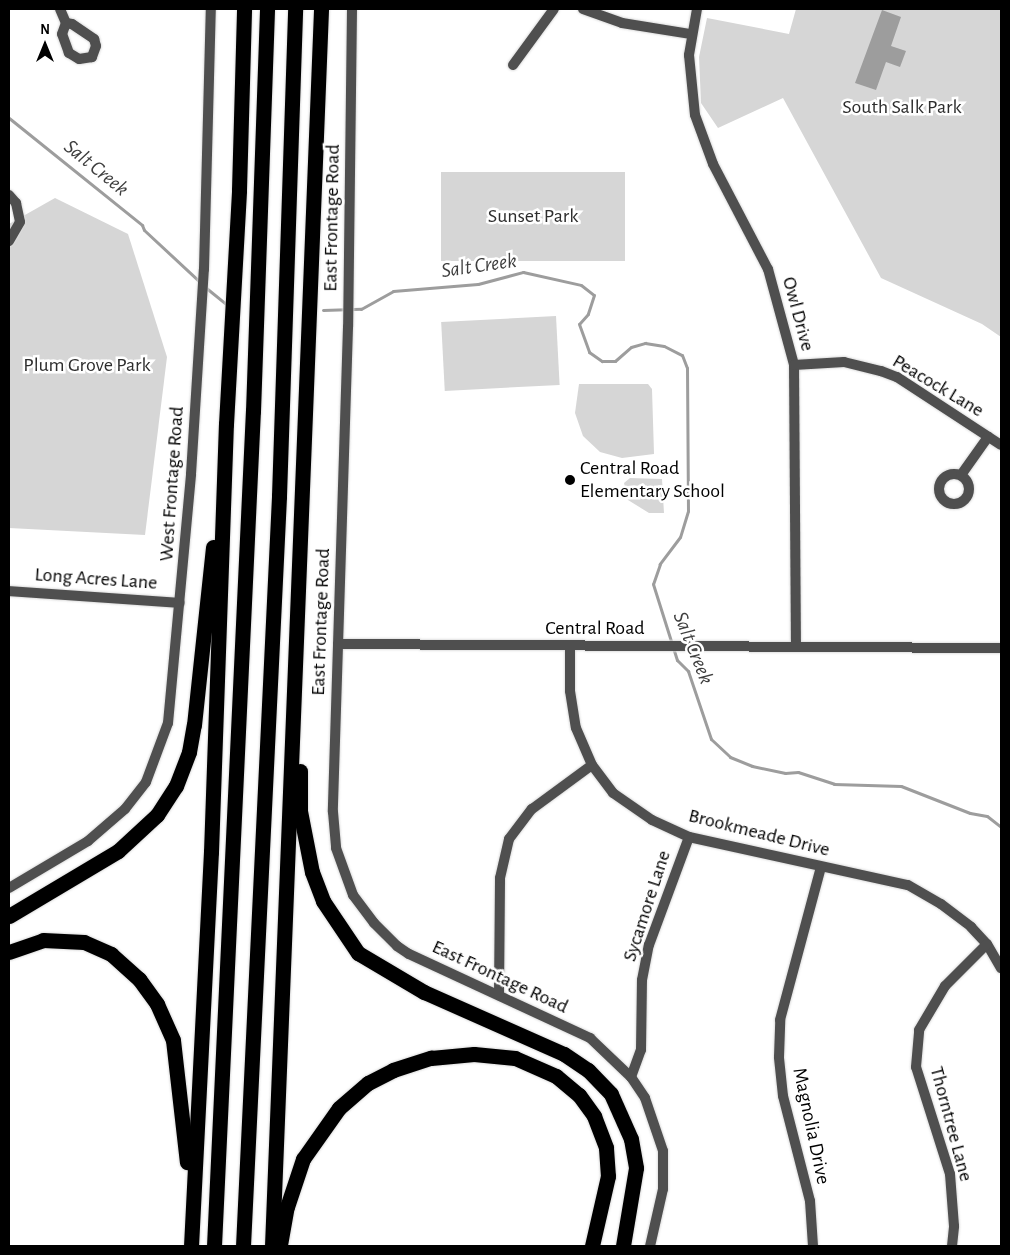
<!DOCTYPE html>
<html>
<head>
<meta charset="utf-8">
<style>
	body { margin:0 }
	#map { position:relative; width:1010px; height:1255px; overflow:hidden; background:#fff; font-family:"Alegreya Sans",sans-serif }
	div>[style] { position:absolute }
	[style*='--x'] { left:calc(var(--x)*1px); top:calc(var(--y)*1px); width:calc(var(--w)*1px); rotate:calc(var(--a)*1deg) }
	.green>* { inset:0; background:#d6d6d6; transform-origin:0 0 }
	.water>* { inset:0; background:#9d9d9d }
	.stream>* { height:3px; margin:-1.5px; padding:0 1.5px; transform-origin:1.5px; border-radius:1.5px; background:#9d9d9d }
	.roads { filter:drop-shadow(0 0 1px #dbdbdb) drop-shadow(0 0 1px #dbdbdb) }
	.minor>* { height:10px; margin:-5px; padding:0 5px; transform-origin:5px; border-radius:5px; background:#4f4f4f }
	.minor>.ring { margin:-5px; padding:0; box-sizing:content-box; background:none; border:10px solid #4f4f4f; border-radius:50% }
	.tertiary>* { height:10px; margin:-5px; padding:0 5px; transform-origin:5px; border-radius:5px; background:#4f4f4f }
	.motorway>* { height:15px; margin:-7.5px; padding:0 7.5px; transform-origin:7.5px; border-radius:7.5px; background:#000 }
	.dots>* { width:14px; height:14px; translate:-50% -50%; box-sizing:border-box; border:2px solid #fff; border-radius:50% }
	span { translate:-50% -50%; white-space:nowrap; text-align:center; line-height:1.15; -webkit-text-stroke:5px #fff; paint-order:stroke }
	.park-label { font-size:20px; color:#2d2d2d }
	.street-label { font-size:20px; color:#000 }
	.poi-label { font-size:20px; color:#000 }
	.left { translate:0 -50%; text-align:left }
	.water-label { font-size:21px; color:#3e3e3e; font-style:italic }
	.frame { position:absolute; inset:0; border:10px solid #000; pointer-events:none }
	.north { position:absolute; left:20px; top:20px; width:50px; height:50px; -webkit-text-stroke:4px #fff; paint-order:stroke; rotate:0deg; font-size:14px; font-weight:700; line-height:20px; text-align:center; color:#000 }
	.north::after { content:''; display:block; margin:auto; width:18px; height:22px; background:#000; clip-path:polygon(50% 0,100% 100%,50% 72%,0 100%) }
</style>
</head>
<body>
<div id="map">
	<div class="green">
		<i style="clip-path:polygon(796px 9px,1001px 9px,1001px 337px,982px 324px,881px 278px,783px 98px,718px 128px,701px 103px,699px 57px,707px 18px,789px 34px)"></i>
		<i style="left:441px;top:172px;width:184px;height:89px"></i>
		<i style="clip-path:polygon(55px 198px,128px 234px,167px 357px,145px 535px,9px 528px,9px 224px)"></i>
		<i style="left:556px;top:316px;width:69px;height:115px;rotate:87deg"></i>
		<i style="clip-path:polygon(579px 384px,648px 384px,652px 389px,654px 454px,622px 458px,600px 452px,583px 436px,575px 413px)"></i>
		<i style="clip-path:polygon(630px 478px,662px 479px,664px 513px,649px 513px,628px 500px,624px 483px)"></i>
	</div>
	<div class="water">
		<i style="clip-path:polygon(882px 10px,901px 17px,891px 46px,906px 51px,900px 67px,886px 62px,876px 90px,855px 83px)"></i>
	</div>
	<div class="stream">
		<i style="--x:9;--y:118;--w:171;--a:38.8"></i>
		<i style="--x:142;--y:225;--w:5;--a:68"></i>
		<i style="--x:144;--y:230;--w:78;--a:42.9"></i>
		<i style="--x:205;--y:287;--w:28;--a:39"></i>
		<i style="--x:323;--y:310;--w:38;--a:-2"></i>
		<i style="--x:361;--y:309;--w:37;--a:-29"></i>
		<i style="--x:393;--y:291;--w:85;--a:-4.7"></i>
		<i style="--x:478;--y:284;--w:47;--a:-14.9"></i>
		<i style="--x:523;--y:272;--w:59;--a:12.6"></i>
		<i style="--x:581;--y:285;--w:16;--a:38"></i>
		<i style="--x:594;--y:295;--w:20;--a:108"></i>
		<i style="--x:588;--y:314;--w:13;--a:132"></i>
		<i style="--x:579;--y:324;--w:30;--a:70"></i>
		<i style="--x:589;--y:352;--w:16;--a:35"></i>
		<i style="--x:602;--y:361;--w:13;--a:0"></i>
		<i style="--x:615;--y:361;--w:21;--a:-41"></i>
		<i style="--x:631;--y:347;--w:15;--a:-16"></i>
		<i style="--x:645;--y:343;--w:19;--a:9"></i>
		<i style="--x:664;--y:346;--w:20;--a:27"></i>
		<i style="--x:682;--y:355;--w:14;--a:69"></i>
		<i style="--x:687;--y:368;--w:143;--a:89.6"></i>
		<i style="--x:688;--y:511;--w:27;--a:107"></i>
		<i style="--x:680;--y:537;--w:34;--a:127"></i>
		<i style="--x:660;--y:564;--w:21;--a:109"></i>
		<i style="--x:653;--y:584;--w:80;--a:72.5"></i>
		<i style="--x:677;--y:660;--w:16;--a:45"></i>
		<i style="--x:688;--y:671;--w:72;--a:71.3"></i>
		<i style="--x:711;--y:739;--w:26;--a:43"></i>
		<i style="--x:730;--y:757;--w:24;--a:22"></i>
		<i style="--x:752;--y:766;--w:34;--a:12"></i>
		<i style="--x:785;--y:773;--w:13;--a:-4"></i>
		<i style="--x:798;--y:772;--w:38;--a:18"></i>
		<i style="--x:834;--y:784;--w:67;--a:1.7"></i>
		<i style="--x:901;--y:786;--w:74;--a:21.4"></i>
		<i style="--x:970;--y:813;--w:17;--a:10"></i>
		<i style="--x:987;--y:816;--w:18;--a:38"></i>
	</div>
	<div class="roads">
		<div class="minor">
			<i style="--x:60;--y:9;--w:15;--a:67"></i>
			<i style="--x:583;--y:9;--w:41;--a:19.7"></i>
			<i style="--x:622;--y:23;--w:70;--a:9.1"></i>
			<i style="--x:697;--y:9;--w:47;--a:99.9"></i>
			<i style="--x:689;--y:55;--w:60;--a:84.3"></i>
			<i style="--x:695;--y:115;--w:52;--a:69.8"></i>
			<i style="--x:713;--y:164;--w:119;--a:62.4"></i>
			<i style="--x:768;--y:269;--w:99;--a:74.8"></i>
			<i style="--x:794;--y:365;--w:282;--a:89.6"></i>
			<i style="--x:66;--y:23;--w:6;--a:9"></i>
			<i style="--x:72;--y:24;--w:27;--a:34"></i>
			<i style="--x:94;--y:39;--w:7;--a:74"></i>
			<i style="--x:96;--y:46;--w:12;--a:110"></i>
			<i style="--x:92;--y:57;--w:13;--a:171"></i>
			<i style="--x:79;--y:59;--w:12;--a:-149"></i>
			<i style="--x:69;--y:53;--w:20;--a:-110"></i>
			<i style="--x:62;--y:34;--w:12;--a:-70"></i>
			<i style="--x:513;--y:65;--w:69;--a:-53.8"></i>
			<i style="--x:9;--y:195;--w:11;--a:49"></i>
			<i style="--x:16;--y:203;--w:19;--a:78"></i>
			<i style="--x:20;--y:222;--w:22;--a:120"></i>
			<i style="--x:794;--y:365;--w:50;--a:-3.4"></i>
			<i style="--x:844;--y:362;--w:38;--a:14"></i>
			<i style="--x:881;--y:371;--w:17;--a:21"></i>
			<i style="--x:897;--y:377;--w:124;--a:33.2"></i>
			<i class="ring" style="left:939px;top:474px;width:20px;height:20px"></i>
			<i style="--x:961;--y:475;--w:47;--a:-54.6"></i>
			<i style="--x:9;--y:591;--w:171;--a:4"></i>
			<i style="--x:570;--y:646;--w:45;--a:90"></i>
			<i style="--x:570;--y:691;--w:37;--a:81"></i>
			<i style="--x:576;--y:728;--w:40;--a:66.6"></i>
			<i style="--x:592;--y:765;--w:35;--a:53"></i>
			<i style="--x:613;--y:793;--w:47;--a:34.7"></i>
			<i style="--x:652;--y:820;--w:41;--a:24.7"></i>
			<i style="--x:689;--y:837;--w:224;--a:12.4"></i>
			<i style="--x:908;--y:885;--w:38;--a:30"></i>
			<i style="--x:941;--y:904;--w:38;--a:37"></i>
			<i style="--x:971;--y:927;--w:23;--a:47"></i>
			<i style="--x:987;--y:944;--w:28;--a:60"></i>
			<i style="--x:499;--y:995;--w:117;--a:-89.5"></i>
			<i style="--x:500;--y:878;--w:40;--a:-77"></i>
			<i style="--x:509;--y:839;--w:38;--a:-53"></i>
			<i style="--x:532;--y:809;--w:74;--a:-36.3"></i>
			<i style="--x:631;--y:1077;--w:29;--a:-70"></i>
			<i style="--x:641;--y:1050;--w:70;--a:-89.2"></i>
			<i style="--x:642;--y:980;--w:36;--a:-79"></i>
			<i style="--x:649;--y:945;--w:115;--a:-69.7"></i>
			<i style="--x:813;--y:1246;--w:45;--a:-93.8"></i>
			<i style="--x:810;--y:1201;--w:108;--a:-104.4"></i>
			<i style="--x:783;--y:1096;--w:39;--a:-96"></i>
			<i style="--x:779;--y:1057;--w:37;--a:-88"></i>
			<i style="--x:780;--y:1020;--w:158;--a:-75"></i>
			<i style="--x:952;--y:1246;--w:20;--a:-84"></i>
			<i style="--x:954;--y:1226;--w:52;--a:-94.4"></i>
			<i style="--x:950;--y:1174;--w:112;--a:-107.6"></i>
			<i style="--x:916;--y:1067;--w:37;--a:-85"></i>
			<i style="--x:919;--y:1030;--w:51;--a:-59.4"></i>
			<i style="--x:945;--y:986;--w:59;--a:-45"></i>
		</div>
		<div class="tertiary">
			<i style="--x:352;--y:9;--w:318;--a:90.7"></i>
			<i style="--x:348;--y:327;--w:485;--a:91.8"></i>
			<i style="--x:333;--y:812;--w:36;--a:85"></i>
			<i style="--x:336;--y:848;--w:50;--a:70.1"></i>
			<i style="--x:353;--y:895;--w:35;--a:53"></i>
			<i style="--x:374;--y:923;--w:33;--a:45"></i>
			<i style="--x:397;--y:946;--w:14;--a:34"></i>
			<i style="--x:409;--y:954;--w:200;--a:24.9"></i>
			<i style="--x:590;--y:1038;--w:57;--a:43.6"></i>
			<i style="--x:631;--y:1077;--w:25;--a:56"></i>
			<i style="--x:645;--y:1098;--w:56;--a:71.2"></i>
			<i style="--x:663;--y:1151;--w:38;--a:90"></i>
			<i style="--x:663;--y:1189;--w:58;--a:102.8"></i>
			<i style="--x:338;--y:644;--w:663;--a:0.35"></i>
			<i style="--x:9;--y:888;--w:92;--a:-30.7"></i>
			<i style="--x:88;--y:841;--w:49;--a:-40.9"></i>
			<i style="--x:125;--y:809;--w:34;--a:-52"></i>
			<i style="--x:146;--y:782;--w:63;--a:-69.6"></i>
			<i style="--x:168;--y:723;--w:250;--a:-84.7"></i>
			<i style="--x:191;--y:474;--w:205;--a:-86.4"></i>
			<i style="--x:204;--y:269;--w:260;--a:-88.5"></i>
		</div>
		<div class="motorway">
			<i style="--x:300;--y:771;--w:40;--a:90"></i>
			<i style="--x:300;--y:811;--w:62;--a:78.9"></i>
			<i style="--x:312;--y:872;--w:31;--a:69"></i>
			<i style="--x:323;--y:901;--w:63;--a:56.1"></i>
			<i style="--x:358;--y:953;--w:77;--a:30.6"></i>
			<i style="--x:424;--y:992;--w:153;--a:23.9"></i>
			<i style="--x:564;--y:1054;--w:29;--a:34"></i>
			<i style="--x:588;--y:1070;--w:33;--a:46"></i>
			<i style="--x:611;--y:1094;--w:49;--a:66"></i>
			<i style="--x:631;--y:1139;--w:29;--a:80"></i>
			<i style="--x:636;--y:1168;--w:79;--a:99.5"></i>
			<i style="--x:9;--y:916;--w:127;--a:-30.8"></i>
			<i style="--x:118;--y:851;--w:53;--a:-42.7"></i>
			<i style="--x:157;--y:815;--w:35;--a:-57"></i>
			<i style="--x:176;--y:786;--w:36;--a:-69"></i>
			<i style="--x:189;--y:752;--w:27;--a:-80"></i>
			<i style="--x:194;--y:725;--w:179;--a:-83.9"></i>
			<i style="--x:9;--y:952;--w:36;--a:-19"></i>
			<i style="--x:43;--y:940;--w:41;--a:2.8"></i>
			<i style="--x:84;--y:942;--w:30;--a:24"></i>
			<i style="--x:111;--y:954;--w:38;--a:42"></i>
			<i style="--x:139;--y:979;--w:31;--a:54"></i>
			<i style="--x:157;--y:1004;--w:39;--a:66"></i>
			<i style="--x:173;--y:1040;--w:123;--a:83.5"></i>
			<i style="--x:280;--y:1245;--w:39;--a:-80"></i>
			<i style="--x:287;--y:1207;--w:51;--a:-71.6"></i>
			<i style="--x:303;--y:1159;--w:62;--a:-54.8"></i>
			<i style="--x:339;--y:1108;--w:38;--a:-41"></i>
			<i style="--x:368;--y:1083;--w:28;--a:-27"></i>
			<i style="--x:393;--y:1070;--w:40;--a:-18"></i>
			<i style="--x:431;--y:1058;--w:43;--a:-5.3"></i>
			<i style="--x:474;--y:1054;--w:41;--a:5.6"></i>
			<i style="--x:515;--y:1058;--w:45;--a:23.7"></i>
			<i style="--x:556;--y:1076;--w:30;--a:40"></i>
			<i style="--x:579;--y:1095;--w:26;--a:54"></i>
			<i style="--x:594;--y:1116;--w:34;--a:69"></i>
			<i style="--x:606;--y:1148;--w:28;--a:86"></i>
			<i style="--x:608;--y:1176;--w:72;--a:102.9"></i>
			<i style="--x:191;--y:1246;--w:395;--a:-87.1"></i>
			<i style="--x:211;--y:852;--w:428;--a:-88"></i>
			<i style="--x:226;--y:424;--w:234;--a:-86.8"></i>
			<i style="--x:239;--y:190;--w:181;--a:-88.4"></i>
			<i style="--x:214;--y:1246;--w:836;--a:-87.33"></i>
			<i style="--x:253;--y:411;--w:402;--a:-88"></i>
			<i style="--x:243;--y:1246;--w:751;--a:-87.25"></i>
			<i style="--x:279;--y:496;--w:487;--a:-88.1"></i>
			<i style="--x:272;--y:1246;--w:1238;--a:-87.73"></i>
		</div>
	</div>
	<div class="dots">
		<i style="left:570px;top:480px;background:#000"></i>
	</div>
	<div class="park-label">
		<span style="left:902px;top:107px">South Salk Park</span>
		<span style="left:533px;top:216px">Sunset Park</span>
		<span style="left:87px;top:365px">Plum Grove Park</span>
	</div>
	<div class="street-label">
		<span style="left:332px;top:218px;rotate:-89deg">East Frontage Road</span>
		<span style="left:798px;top:314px;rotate:75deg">Owl Drive</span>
		<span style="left:938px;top:386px;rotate:31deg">Peacock Lane</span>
		<span style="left:172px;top:484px;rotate:-86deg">West Frontage Road</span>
		<span style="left:96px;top:579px;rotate:4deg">Long Acres Lane</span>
		<span style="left:321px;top:622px;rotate:-88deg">East Frontage Road</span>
		<span style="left:595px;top:628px">Central Road</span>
		<span style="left:759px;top:833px;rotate:14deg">Brookmeade Drive</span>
		<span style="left:647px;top:906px;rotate:-72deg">Sycamore Lane</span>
		<span style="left:500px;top:977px;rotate:25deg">East Frontage Road</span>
		<span style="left:951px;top:1124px;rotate:75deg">Thorntree Lane</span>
		<span style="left:811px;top:1126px;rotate:78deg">Magnolia Drive</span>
	</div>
	<div class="poi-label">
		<span class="left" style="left:580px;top:480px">Central Road<br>Elementary School</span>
	</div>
	<div class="water-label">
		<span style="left:96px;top:168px;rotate:39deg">Salt Creek</span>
		<span style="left:479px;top:266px;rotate:-8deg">Salt Creek</span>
		<span style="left:693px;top:648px;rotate:68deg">Salt Creek</span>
	</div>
	<div class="frame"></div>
	<div class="north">N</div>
</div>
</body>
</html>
